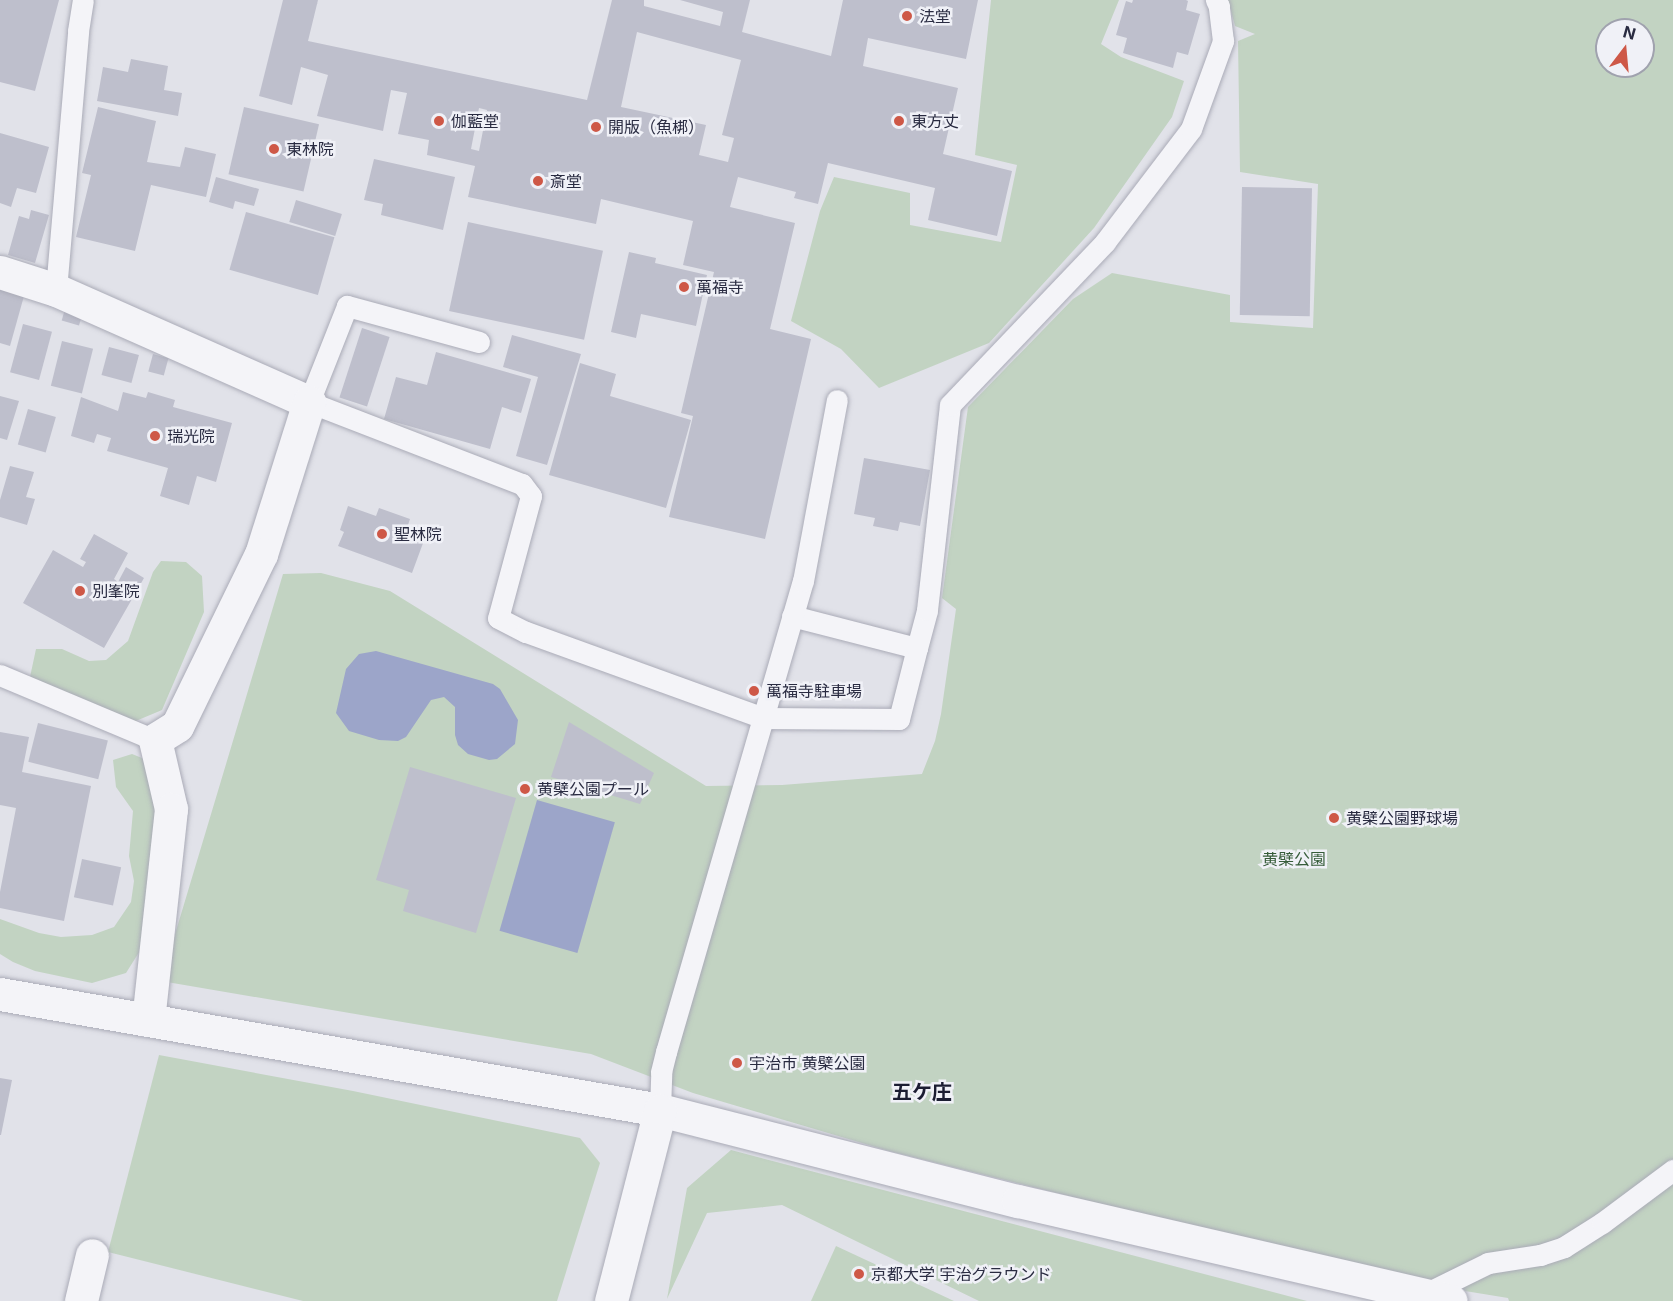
<!DOCTYPE html>
<html>
<head>
<meta charset="utf-8">
<style>
	body { margin:0 }
	#map { position:relative; width:1673px; height:1301px; overflow:hidden; background:#e1e2e9; font-family:Inter,"Noto Sans JP",sans-serif }
	div>[style] { position:absolute }
	[style*='--x'] { left:calc(var(--x)*1px); top:calc(var(--y)*1px); width:calc(var(--w)*1px); rotate:calc(var(--a)*1deg) }
	.green>* { inset:0; background:#c2d3c2 }
	.water>* { inset:0; background:#9ca5c9; transform-origin:0 0 }
	.building>* { inset:0; background:#bebfcc; transform-origin:0 0 }
	.roads { filter:drop-shadow(0 0 2px #aaabb7) drop-shadow(0 0 2px #aaabb7) }
	.service>* { height:21px; margin:-10.5px; padding:0 10.5px; transform-origin:10.5px; border-radius:10.5px; background:#f4f4f8 }
	.minor>* { height:33px; margin:-16.5px; padding:0 16.5px; transform-origin:16.5px; border-radius:16.5px; background:#f4f4f8 }
	.tertiary>* { height:33px; margin:-16.5px; padding:0 16.5px; transform-origin:16.5px; border-radius:16.5px; background:#f4f4f8 }
	.dots>* { width:16px; height:16px; translate:-50% -50%; box-sizing:border-box; border:3px solid #f0f1f7; border-radius:50% }
	span { translate:-50% -50%; white-space:nowrap; text-align:center; line-height:1.15; -webkit-text-stroke:5px #f0f1f7; paint-order:stroke }
	.poi-label { font-size:16px; color:#292b41 }
	.left { translate:0 -50%; text-align:left }
	.park-label { font-size:16px; color:#375d3a }
	.quarter-label { font-size:20px; color:#1b1d32; font-weight:700 }
	.north { position:absolute; left:1595px; top:18px; width:60px; height:60px; box-sizing:border-box; background:#f0f1f7; border:2px solid #a0a2ae; border-radius:50%; rotate:16deg; font-size:16px; font-weight:700; line-height:24px; text-align:center; color:#292b41 }
	.north::after { content:''; display:block; margin:auto; width:21px; height:27px; background:#ce5847; clip-path:polygon(50% 0,100% 100%,50% 72%,0 100%) }
</style>
</head>
<body>
<div id="map">
	<div class="green">
		<i style="clip-path:polygon(991px 0,1119px 0,1101px 44px,1121px 57px,1184px 81px,1172px 117px,1094px 228px,989px 343px,879px 388px,841px 349px,791px 321px,820px 211px,834px 177px,910px 193px,910px 225px,1001px 242px,1017px 165px,975px 155px)"></i>
		<i style="clip-path:polygon(evenodd,1228px 0,1673px 0,1673px 1301px,1509px 1301px,1508px 1298px,1416px 1283px,889px 1151px,693px 1093px,591px 1054px,161px 981px,283px 574px,321px 573px,390px 591px,706px 786px,782px 785px,922px 774px,935px 741px,941px 714px,956px 609px,942px 598px,968px 407px,1073px 299px,1112px 273px,1230px 295px,1230px 322px,1313px 328px,1318px 184px,1240px 172px,1238px 41px,1255px 34px,1235px 26px,1228px 0,1607px 30px,1643px 30px,1643px 66px,1607px 66px,1607px 30px)"></i>
		<i style="clip-path:polygon(161px 561px,186px 562px,202px 576px,204px 612px,162px 710px,131px 723px,30px 677px,36px 649px,62px 649px,89px 661px,106px 660px,128px 641px,153px 572px)"></i>
		<i style="clip-path:polygon(132px 754px,152px 762px,159px 789px,148px 938px,126px 973px,92px 983px,35px 971px,13px 962px,0 954px,0 919px,39px 933px,61px 937px,92px 935px,114px 927px,131px 902px,134px 881px,129px 856px,133px 811px,116px 787px,113px 760px)"></i>
		<i style="clip-path:polygon(159px 1055px,353px 1091px,580px 1138px,600px 1163px,557px 1301px,303px 1301px,108px 1252px)"></i>
		<i style="clip-path:polygon(731px 1150px,1307px 1301px,979px 1301px,782px 1205px,707px 1213px,667px 1299px,687px 1188px)"></i>
		<i style="clip-path:polygon(836px 1246px,954px 1301px,811px 1301px)"></i>
	</div>
	<div class="water">
		<i style="clip-path:polygon(376px 651px,493px 684px,500px 689px,518px 720px,515px 744px,497px 759px,489px 760px,468px 754px,458px 745px,455px 735px,455px 707px,444px 697px,431px 700px,406px 737px,398px 741px,379px 740px,349px 731px,336px 713px,346px 669px,359px 654px)"></i>
		<i style="left:537px;top:800px;width:81px;height:136px;rotate:16deg"></i>
	</div>
	<div class="building">
		<i style="clip-path:polygon(0 0,59px 0,35px 91px,0 82px)"></i>
		<i style="clip-path:polygon(evenodd,283px 0,318px 0,308px 41px,587px 100px,612px 0,644px 0,644px 6px,720px 26px,723px 12px,680px 0,750px 0,742px 32px,831px 56px,843px 0,978px 0,966px 59px,868px 38px,863px 66px,958px 88px,943px 154px,1012px 171px,997px 236px,928px 220px,935px 188px,828px 163px,818px 204px,794px 198px,796px 192px,738px 177px,730px 207px,795px 223px,770px 329px,811px 339px,765px 539px,669px 517px,693px 416px,681px 413px,714px 272px,683px 265px,693px 221px,601px 199px,596px 224px,468px 197px,475px 166px,427px 155px,429px 140px,398px 134px,407px 93px,391px 90px,383px 131px,317px 116px,328px 75px,301px 67px,292px 105px,259px 96px,283px 0,637px 32px,741px 60px,722px 135px,734px 138px,728px 162px,699px 155px,706px 125px,621px 107px,637px 32px,283px 0,479px 108px,487px 110px,479px 151px,471px 149px,479px 108px)"></i>
		<i style="clip-path:polygon(1133px 0,1186px 0,1188px 1px,1186px 10px,1200px 14px,1188px 55px,1177px 52px,1173px 68px,1123px 53px,1127px 38px,1116px 35px,1126px 1px,1132px 3px)"></i>
		<i style="clip-path:polygon(131px 59px,168px 66px,164px 90px,182px 93px,178px 116px,97px 101px,103px 67px,128px 72px)"></i>
		<i style="clip-path:polygon(98px 107px,156px 121px,147px 162px,180px 167px,185px 147px,216px 154px,206px 197px,151px 185px,135px 251px,76px 237px,91px 175px,82px 173px)"></i>
		<i style="left:244px;top:107px;width:77px;height:69px;rotate:13deg"></i>
		<i style="clip-path:polygon(0 133px,49px 147px,36px 193px,17px 188px,11px 207px,0 203px)"></i>
		<i style="clip-path:polygon(374px 159px,455px 177px,443px 230px,381px 215px,383px 204px,364px 200px)"></i>
		<i style="clip-path:polygon(216px 177px,259px 189px,254px 206px,235px 201px,233px 209px,209px 202px)"></i>
		<i style="left:1242px;top:187px;width:70px;height:128px;rotate:1deg"></i>
		<i style="left:296px;top:200px;width:48px;height:23px;rotate:17deg"></i>
		<i style="clip-path:polygon(31px 210px,49px 215px,35px 263px,8px 255px,19px 216px,29px 219px)"></i>
		<i style="left:246px;top:212px;width:92px;height:60px;rotate:16deg"></i>
		<i style="left:468px;top:222px;width:138px;height:91px;rotate:12deg"></i>
		<i style="clip-path:polygon(629px 252px,656px 258px,655px 263px,707px 275px,696px 326px,641px 314px,636px 338px,611px 332px)"></i>
		<i style="clip-path:polygon(0 289px,24px 296px,10px 346px,0 343px)"></i>
		<i style="left:65px;top:309px;width:18px;height:12px;rotate:16deg"></i>
		<i style="left:23px;top:324px;width:30px;height:50px;rotate:15deg"></i>
		<i style="left:362px;top:328px;width:29px;height:73px;rotate:18deg"></i>
		<i style="clip-path:polygon(512px 335px,581px 354px,547px 465px,516px 456px,538px 377px,503px 367px)"></i>
		<i style="left:62px;top:341px;width:32px;height:46px;rotate:14deg"></i>
		<i style="left:109px;top:347px;width:31px;height:29px;rotate:15deg"></i>
		<i style="clip-path:polygon(436px 352px,531px 379px,521px 413px,502px 407px,490px 449px,384px 419px,396px 377px,427px 385px)"></i>
		<i style="left:153px;top:354px;width:16px;height:18px;rotate:15deg"></i>
		<i style="clip-path:polygon(580px 363px,616px 374px,610px 396px,691px 420px,666px 508px,549px 475px)"></i>
		<i style="clip-path:polygon(123px 392px,146px 398px,148px 392px,175px 400px,173px 407px,232px 423px,216px 482px,197px 476px,189px 505px,160px 496px,168px 468px,107px 451px,111px 438px,97px 434px,94px 443px,71px 436px,81px 397px,118px 411px)"></i>
		<i style="clip-path:polygon(0 396px,19px 401px,7px 440px,0 438px)"></i>
		<i style="left:28px;top:409px;width:29px;height:37px;rotate:16deg"></i>
		<i style="clip-path:polygon(864px 458px,930px 470px,920px 526px,900px 522px,898px 531px,873px 526px,875px 518px,854px 514px)"></i>
		<i style="clip-path:polygon(10px 466px,34px 472px,26px 497px,35px 499px,27px 525px,0 517px,0 500px)"></i>
		<i style="clip-path:polygon(348px 506px,376px 516px,379px 508px,410px 519px,407px 528px,426px 535px,412px 573px,338px 546px,344px 532px,340px 530px)"></i>
		<i style="clip-path:polygon(94px 534px,128px 553px,114px 579px,118px 582px,126px 567px,144px 578px,104px 648px,23px 603px,53px 550px,83px 567px,86px 562px,80px 559px)"></i>
		<i style="clip-path:polygon(569px 722px,654px 773px,640px 804px,551px 777px)"></i>
		<i style="left:38px;top:723px;width:72px;height:40px;rotate:14deg"></i>
		<i style="clip-path:polygon(0 732px,29px 737px,22px 772px,91px 786px,64px 921px,0 908px,0 892px,16px 808px,0 805px)"></i>
		<i style="clip-path:polygon(410px 767px,516px 798px,476px 933px,403px 911px,409px 890px,376px 880px)"></i>
		<i style="left:82px;top:859px;width:40px;height:39px;rotate:12deg"></i>
		<i style="clip-path:polygon(0 1078px,12px 1080px,1px 1135px,0 1135px)"></i>
	</div>
	<div class="roads">
		<div class="service">
			<i style="--x:56;--y:290;--w:260;--a:-85.1"></i>
			<i style="--x:78;--y:31;--w:31;--a:-81"></i>
			<i style="--x:479;--y:342;--w:137;--a:-164.7"></i>
			<i style="--x:347;--y:306;--w:103;--a:111.6"></i>
			<i style="--x:309;--y:402;--w:228;--a:21.1"></i>
			<i style="--x:522;--y:484;--w:15;--a:53"></i>
			<i style="--x:531;--y:496;--w:126;--a:105.1"></i>
			<i style="--x:498;--y:618;--w:31;--a:27"></i>
			<i style="--x:526;--y:632;--w:252;--a:19.9"></i>
			<i style="--x:763;--y:718;--w:136;--a:0.4"></i>
			<i style="--x:899;--y:719;--w:73;--a:-75.8"></i>
			<i style="--x:792;--y:616;--w:129;--a:14.4"></i>
			<i style="--x:917;--y:648;--w:39;--a:-75"></i>
			<i style="--x:927;--y:610;--w:206;--a:-83.6"></i>
			<i style="--x:950;--y:405;--w:225;--a:-46.4"></i>
			<i style="--x:1105;--y:242;--w:142;--a:-52.7"></i>
			<i style="--x:1191;--y:129;--w:94;--a:-70"></i>
			<i style="--x:1223;--y:41;--w:35;--a:-97"></i>
			<i style="--x:1219;--y:6;--w:7;--a:-117"></i>
			<i style="--x:0;--y:675;--w:168;--a:22.8"></i>
			<i style="--x:660;--y:1110;--w:38;--a:-88"></i>
			<i style="--x:661;--y:1072;--w:21;--a:-76"></i>
			<i style="--x:666;--y:1052;--w:491;--a:-73.8"></i>
			<i style="--x:803;--y:581;--w:184;--a:-79.4"></i>
			<i style="--x:1423;--y:1295;--w:72;--a:-26.2"></i>
			<i style="--x:1488;--y:1263;--w:53;--a:-8.7"></i>
			<i style="--x:1540;--y:1255;--w:25;--a:-18"></i>
			<i style="--x:1564;--y:1247;--w:45;--a:-32.3"></i>
			<i style="--x:1602;--y:1223;--w:89;--a:-36.7"></i>
		</div>
		<div class="minor">
			<i style="--x:0;--y:272;--w:59;--a:17.8"></i>
			<i style="--x:56;--y:290;--w:277;--a:23.9"></i>
			<i style="--x:309;--y:402;--w:159;--a:107.5"></i>
			<i style="--x:261;--y:554;--w:191;--a:116"></i>
			<i style="--x:177;--y:726;--w:26;--a:148"></i>
			<i style="--x:155;--y:740;--w:71;--a:76.9"></i>
			<i style="--x:171;--y:809;--w:212;--a:96.2"></i>
			<i style="--x:81;--y:1301;--w:47;--a:-76.6"></i>
		</div>
		<div class="tertiary">
			<i style="--x:0;--y:994;--w:670;--a:9.97"></i>
			<i style="--x:660;--y:1110;--w:369;--a:14.3"></i>
			<i style="--x:1018;--y:1201;--w:444;--a:13"></i>
			<i style="--x:611;--y:1301;--w:197;--a:-75.6"></i>
		</div>
	</div>
	<div class="dots">
		<i style="left:907px;top:16px;background:#ce5847"></i>
		<i style="left:439px;top:121px;background:#ce5847"></i>
		<i style="left:899px;top:121px;background:#ce5847"></i>
		<i style="left:596px;top:127px;background:#ce5847"></i>
		<i style="left:274px;top:149px;background:#ce5847"></i>
		<i style="left:538px;top:181px;background:#ce5847"></i>
		<i style="left:684px;top:287px;background:#ce5847"></i>
		<i style="left:155px;top:436px;background:#ce5847"></i>
		<i style="left:382px;top:534px;background:#ce5847"></i>
		<i style="left:80px;top:591px;background:#ce5847"></i>
		<i style="left:754px;top:691px;background:#ce5847"></i>
		<i style="left:525px;top:789px;background:#ce5847"></i>
		<i style="left:1334px;top:818px;background:#ce5847"></i>
		<i style="left:737px;top:1063px;background:#ce5847"></i>
		<i style="left:859px;top:1274px;background:#ce5847"></i>
	</div>
	<div class="poi-label">
		<span class="left" style="left:919px;top:16px">法堂</span>
		<span class="left" style="left:451px;top:121px">伽藍堂</span>
		<span class="left" style="left:911px;top:121px">東方丈</span>
		<span class="left" style="left:608px;top:127px">開版（魚梆）</span>
		<span class="left" style="left:286px;top:149px">東林院</span>
		<span class="left" style="left:550px;top:181px">斎堂</span>
		<span class="left" style="left:696px;top:287px">萬福寺</span>
		<span class="left" style="left:167px;top:436px">瑞光院</span>
		<span class="left" style="left:394px;top:534px">聖林院</span>
		<span class="left" style="left:92px;top:591px">別峯院</span>
		<span class="left" style="left:766px;top:691px">萬福寺駐車場</span>
		<span class="left" style="left:537px;top:789px">黄檗公園プール</span>
		<span class="left" style="left:1346px;top:818px">黄檗公園野球場</span>
		<span class="left" style="left:749px;top:1063px">宇治市 黄檗公園</span>
		<span class="left" style="left:871px;top:1274px">京都大学 宇治グラウンド</span>
	</div>
	<div class="park-label">
		<span style="left:1294px;top:859px">黄檗公園</span>
	</div>
	<div class="quarter-label">
		<span style="left:922px;top:1092px">五ケ庄</span>
	</div>
	<div class="north">N</div>
</div>
</body>
</html>
